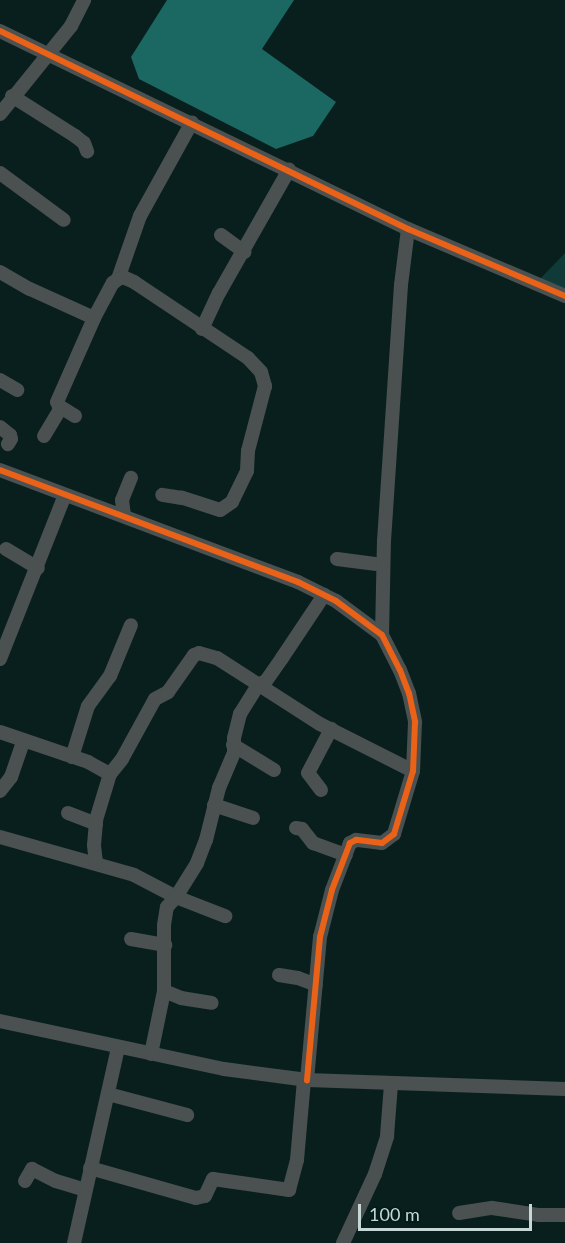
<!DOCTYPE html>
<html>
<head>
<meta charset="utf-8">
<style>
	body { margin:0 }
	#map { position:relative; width:565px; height:1243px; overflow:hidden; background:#091f1d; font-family:Lato,sans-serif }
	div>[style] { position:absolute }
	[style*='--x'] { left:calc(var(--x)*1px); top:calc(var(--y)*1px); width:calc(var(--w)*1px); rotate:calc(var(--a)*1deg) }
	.green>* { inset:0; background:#103a37 }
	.water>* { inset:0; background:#1b6761 }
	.minor>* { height:14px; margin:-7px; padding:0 7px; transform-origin:7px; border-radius:7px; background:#4a5150 }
	.cycleway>* { height:6px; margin:-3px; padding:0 3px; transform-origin:3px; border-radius:3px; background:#ea6118 }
	span { translate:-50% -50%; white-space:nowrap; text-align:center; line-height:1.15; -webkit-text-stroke:4.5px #021c1a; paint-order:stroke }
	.scale { position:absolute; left:358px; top:1204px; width:174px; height:27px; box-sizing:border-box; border:3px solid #c5d8d6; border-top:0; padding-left:8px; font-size:18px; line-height:21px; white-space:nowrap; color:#c5d8d6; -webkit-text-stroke:4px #021c1a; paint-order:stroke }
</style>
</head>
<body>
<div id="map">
	<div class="green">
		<i style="clip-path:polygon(565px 253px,565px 290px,540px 279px)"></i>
	</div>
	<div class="water">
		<i style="clip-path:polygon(167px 0,294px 0,262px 49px,336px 102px,313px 136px,276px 149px,139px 79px,131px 57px)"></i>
	</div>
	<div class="minor">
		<i style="--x:0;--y:31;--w:454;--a:25.9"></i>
		<i style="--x:408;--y:229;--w:171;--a:23.1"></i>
		<i style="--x:12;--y:96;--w:75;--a:32.4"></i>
		<i style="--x:75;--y:136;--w:11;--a:38"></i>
		<i style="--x:84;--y:143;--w:9;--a:69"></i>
		<i style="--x:0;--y:114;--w:113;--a:-51.1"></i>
		<i style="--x:71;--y:26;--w:29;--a:-63"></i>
		<i style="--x:0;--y:173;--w:79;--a:36.3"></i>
		<i style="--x:221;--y:235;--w:29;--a:36"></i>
		<i style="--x:0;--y:272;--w:34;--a:30"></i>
		<i style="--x:30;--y:289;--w:70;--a:24.4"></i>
		<i style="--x:118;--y:279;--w:67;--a:-70.8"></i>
		<i style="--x:140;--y:216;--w:107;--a:-61"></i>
		<i style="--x:202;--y:329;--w:40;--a:-65"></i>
		<i style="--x:219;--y:293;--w:142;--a:-60.4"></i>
		<i style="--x:0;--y:380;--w:20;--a:30"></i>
		<i style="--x:75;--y:416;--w:19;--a:-148"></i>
		<i style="--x:59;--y:406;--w:4;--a:-117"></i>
		<i style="--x:57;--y:402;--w:92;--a:-66.2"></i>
		<i style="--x:94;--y:318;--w:40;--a:-62"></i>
		<i style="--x:113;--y:283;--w:6;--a:-39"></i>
		<i style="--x:118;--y:279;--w:5;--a:-22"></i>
		<i style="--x:123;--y:277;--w:12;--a:24"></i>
		<i style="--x:134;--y:282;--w:137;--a:33.7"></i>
		<i style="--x:248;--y:358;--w:19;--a:47"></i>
		<i style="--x:261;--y:372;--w:15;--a:74"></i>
		<i style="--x:265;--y:386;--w:67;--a:104.7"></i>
		<i style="--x:248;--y:451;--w:20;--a:93"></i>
		<i style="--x:247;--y:471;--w:34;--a:116"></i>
		<i style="--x:232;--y:502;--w:14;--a:146"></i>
		<i style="--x:220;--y:510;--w:40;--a:-162"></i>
		<i style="--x:182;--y:498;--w:20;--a:-171"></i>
		<i style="--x:0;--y:427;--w:13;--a:39"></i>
		<i style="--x:10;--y:435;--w:4;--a:76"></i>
		<i style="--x:11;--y:439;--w:6;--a:121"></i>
		<i style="--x:44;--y:436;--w:33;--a:-59"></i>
		<i style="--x:0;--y:470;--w:318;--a:20.6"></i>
		<i style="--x:298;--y:582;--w:42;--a:26.6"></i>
		<i style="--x:336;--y:601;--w:57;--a:36.5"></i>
		<i style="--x:382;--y:635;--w:39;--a:63"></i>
		<i style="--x:400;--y:670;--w:25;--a:69"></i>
		<i style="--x:409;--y:693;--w:30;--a:78"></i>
		<i style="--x:415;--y:722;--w:49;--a:92.3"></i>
		<i style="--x:413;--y:771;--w:66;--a:106.8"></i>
		<i style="--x:394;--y:834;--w:15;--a:143"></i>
		<i style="--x:382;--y:843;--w:26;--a:-173"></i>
		<i style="--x:356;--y:840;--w:7;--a:153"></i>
		<i style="--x:350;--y:843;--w:50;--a:111"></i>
		<i style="--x:332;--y:890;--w:49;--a:104.3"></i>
		<i style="--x:320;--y:937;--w:144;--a:95.2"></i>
		<i style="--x:124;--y:516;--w:16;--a:-97"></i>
		<i style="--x:122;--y:500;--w:24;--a:-68"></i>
		<i style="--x:6;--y:549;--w:37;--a:31"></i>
		<i style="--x:337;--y:559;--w:46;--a:7.4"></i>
		<i style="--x:382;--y:635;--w:94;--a:-88.8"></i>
		<i style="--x:384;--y:541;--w:257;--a:-86.2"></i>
		<i style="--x:401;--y:285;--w:56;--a:-82.9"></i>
		<i style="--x:0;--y:659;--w:176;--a:-68.4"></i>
		<i style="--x:0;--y:732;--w:93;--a:18.8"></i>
		<i style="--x:88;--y:762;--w:25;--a:29"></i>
		<i style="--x:233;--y:745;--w:48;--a:31.4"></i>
		<i style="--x:72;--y:757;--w:53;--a:-72.6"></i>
		<i style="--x:88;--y:706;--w:37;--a:-54"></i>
		<i style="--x:110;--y:676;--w:55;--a:-67.6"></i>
		<i style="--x:321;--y:790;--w:21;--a:-127"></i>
		<i style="--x:308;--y:773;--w:50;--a:-62.4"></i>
		<i style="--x:0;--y:791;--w:18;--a:-52"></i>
		<i style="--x:11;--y:777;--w:39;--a:-71"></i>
		<i style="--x:214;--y:805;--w:41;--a:18.4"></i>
		<i style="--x:68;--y:813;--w:30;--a:21"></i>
		<i style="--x:296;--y:828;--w:6;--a:9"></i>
		<i style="--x:302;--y:829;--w:18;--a:52"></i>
		<i style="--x:313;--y:843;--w:35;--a:20"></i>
		<i style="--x:0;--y:837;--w:139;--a:15.8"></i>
		<i style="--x:134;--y:875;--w:47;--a:27.6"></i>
		<i style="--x:176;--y:897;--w:40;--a:-58"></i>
		<i style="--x:197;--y:863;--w:25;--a:-69"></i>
		<i style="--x:206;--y:840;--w:54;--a:-76"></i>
		<i style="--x:219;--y:788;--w:39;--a:-67"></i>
		<i style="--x:234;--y:752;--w:14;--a:-90"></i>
		<i style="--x:234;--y:738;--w:25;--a:-76"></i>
		<i style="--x:240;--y:714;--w:34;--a:-58"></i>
		<i style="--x:258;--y:685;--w:9;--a:-27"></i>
		<i style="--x:266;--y:681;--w:28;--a:-55"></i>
		<i style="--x:282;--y:658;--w:76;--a:-56.3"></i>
		<i style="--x:96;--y:862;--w:17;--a:-97"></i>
		<i style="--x:94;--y:845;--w:25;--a:-85"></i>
		<i style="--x:96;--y:820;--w:48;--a:-73.1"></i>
		<i style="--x:110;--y:774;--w:19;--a:-51"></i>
		<i style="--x:122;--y:759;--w:68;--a:-61.2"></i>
		<i style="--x:155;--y:699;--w:15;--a:-28"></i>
		<i style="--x:168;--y:692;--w:45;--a:-54.9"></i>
		<i style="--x:194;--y:655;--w:5;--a:-22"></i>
		<i style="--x:199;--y:653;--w:19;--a:16"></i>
		<i style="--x:217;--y:658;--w:122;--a:32.7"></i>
		<i style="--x:320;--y:724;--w:104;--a:26.8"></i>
		<i style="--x:131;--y:939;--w:35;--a:10"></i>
		<i style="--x:279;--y:975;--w:19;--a:9"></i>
		<i style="--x:298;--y:978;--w:19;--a:21"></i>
		<i style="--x:164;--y:991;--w:18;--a:22"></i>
		<i style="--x:181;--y:998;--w:31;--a:9"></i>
		<i style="--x:0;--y:1021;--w:229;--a:12.1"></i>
		<i style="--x:224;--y:1069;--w:84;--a:7.5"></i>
		<i style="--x:307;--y:1080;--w:258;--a:2"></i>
		<i style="--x:151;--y:1054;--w:64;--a:-78.3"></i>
		<i style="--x:164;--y:991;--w:66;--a:-90"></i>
		<i style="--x:164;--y:925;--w:18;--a:-81"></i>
		<i style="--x:167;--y:907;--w:13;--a:-48"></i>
		<i style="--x:176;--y:897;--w:53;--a:21.2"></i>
		<i style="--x:108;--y:1094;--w:82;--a:14.9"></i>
		<i style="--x:90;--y:1168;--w:110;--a:15.8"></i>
		<i style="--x:196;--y:1198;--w:9;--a:-13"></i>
		<i style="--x:205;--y:1196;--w:19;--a:-65"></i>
		<i style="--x:213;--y:1179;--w:77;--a:8.2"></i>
		<i style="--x:289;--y:1190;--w:31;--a:-75"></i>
		<i style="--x:297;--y:1160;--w:80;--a:-85"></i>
		<i style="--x:25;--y:1181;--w:14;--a:-60"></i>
		<i style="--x:32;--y:1169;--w:27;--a:27"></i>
		<i style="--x:56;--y:1181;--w:30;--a:17"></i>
		<i style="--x:459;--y:1213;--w:33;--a:-9"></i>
		<i style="--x:492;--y:1208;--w:48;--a:8.5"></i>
		<i style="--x:539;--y:1215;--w:26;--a:0"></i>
		<i style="--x:74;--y:1243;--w:201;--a:-77.3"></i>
		<i style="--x:343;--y:1243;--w:76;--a:-65.1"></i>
		<i style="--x:375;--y:1174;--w:40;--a:-72"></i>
		<i style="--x:387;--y:1136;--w:52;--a:-85.6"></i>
	</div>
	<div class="cycleway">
		<i style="--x:0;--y:31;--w:454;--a:25.9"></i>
		<i style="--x:408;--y:229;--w:171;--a:23.1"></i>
		<i style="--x:0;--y:470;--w:318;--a:20.6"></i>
		<i style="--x:298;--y:582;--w:42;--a:26.6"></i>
		<i style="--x:336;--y:601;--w:57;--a:36.5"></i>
		<i style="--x:382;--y:635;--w:39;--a:63"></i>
		<i style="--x:400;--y:670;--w:25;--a:69"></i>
		<i style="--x:409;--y:693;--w:30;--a:78"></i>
		<i style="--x:415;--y:722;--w:49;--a:92.3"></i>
		<i style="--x:413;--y:771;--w:66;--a:106.8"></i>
		<i style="--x:394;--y:834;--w:15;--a:143"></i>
		<i style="--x:382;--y:843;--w:26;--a:-173"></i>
		<i style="--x:356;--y:840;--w:7;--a:153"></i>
		<i style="--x:350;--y:843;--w:50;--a:111"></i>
		<i style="--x:332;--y:890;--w:49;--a:104.3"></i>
		<i style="--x:320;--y:937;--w:144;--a:95.2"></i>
	</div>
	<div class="scale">100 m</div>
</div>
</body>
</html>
